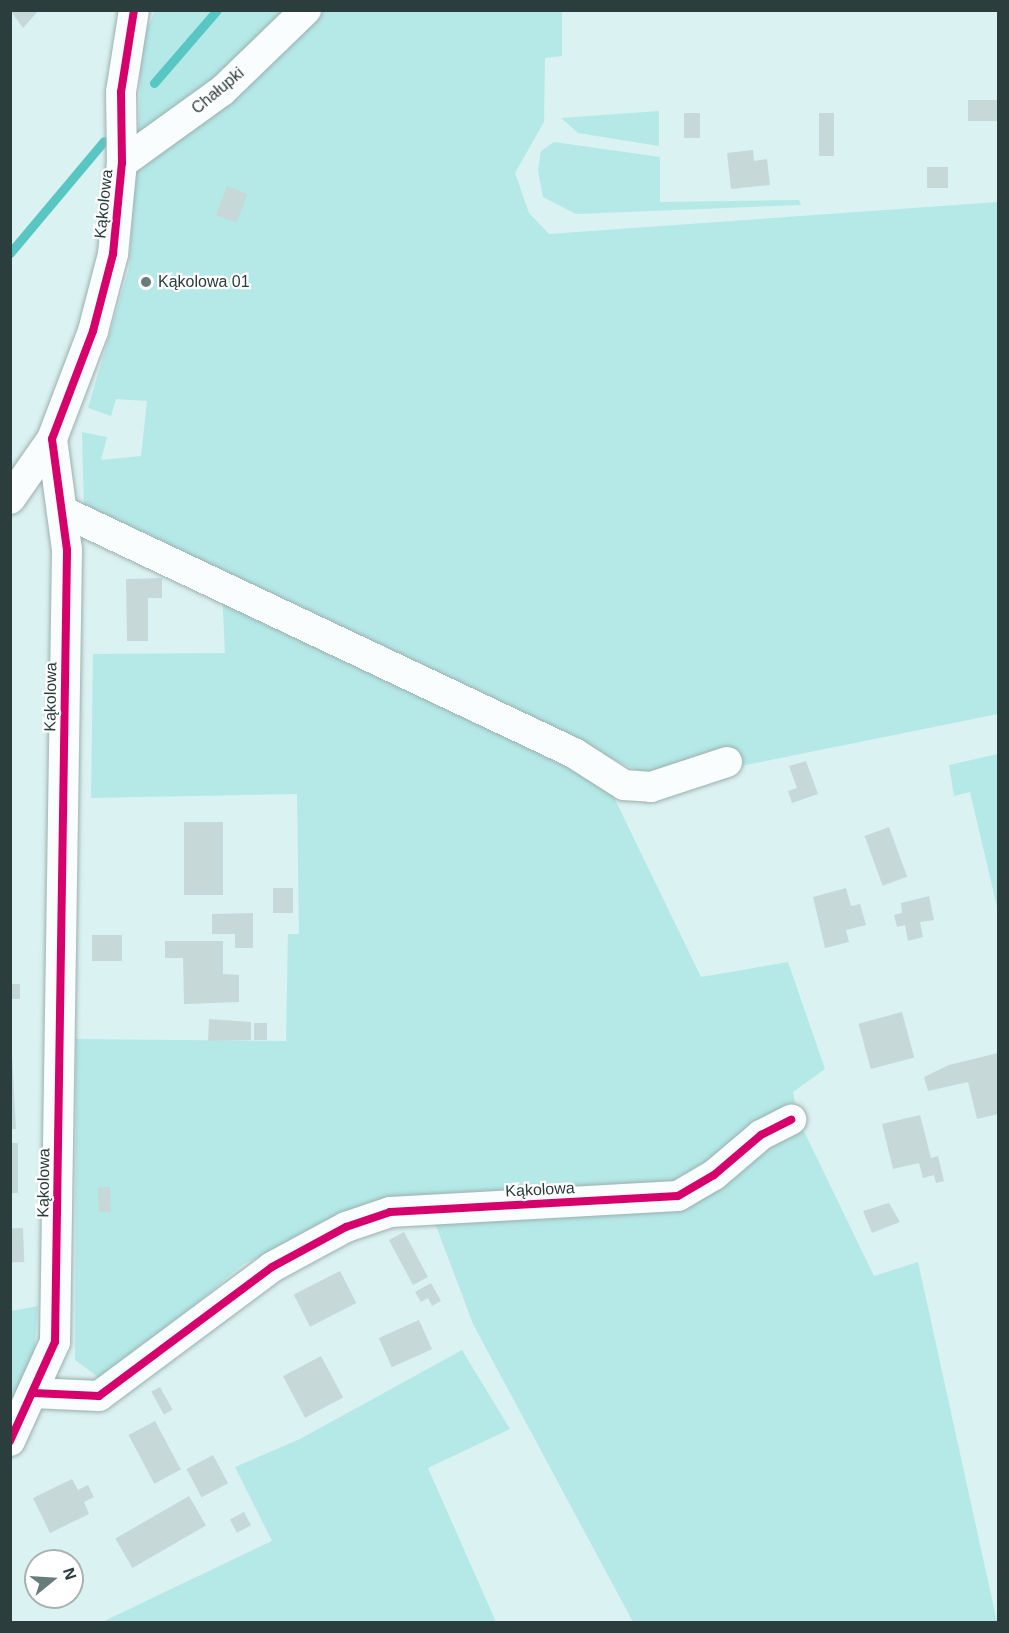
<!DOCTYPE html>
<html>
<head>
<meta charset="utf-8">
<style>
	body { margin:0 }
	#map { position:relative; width:1009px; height:1633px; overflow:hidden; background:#daf2f1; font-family:Arial,sans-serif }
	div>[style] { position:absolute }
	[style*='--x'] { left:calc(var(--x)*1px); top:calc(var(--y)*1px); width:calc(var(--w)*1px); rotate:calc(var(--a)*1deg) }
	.green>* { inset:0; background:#b4e9e7 }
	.stream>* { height:9px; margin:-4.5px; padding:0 4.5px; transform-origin:4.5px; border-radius:4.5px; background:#58c6c2 }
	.building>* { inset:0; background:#c6d9d8; transform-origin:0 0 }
	.roads { filter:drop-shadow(0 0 2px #9cafae) drop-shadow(0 0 2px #9cafae) }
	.street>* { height:30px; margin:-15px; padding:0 15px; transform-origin:15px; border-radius:15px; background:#f9fdfd }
	.cycleway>* { height:8px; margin:-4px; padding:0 4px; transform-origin:4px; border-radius:4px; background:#d6006c }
	.dots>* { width:16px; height:16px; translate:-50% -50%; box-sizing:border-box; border:3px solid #fff; border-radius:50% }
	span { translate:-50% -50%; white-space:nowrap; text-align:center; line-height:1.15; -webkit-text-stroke:4.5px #fff; paint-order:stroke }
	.street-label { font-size:16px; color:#2b3d3c }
	.poi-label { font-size:16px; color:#2b3d3c }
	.left { translate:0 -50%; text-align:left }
	.frame { position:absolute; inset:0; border:12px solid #2b3d3c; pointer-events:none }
	.north { position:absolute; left:24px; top:1549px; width:60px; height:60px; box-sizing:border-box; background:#fff; border:2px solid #aab1b1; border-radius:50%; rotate:72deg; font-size:16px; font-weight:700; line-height:24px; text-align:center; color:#2b3d3c }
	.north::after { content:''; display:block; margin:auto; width:21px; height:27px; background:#687c7b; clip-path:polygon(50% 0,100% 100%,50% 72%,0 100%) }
</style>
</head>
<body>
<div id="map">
	<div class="green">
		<i style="clip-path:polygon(155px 11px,287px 11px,171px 118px,139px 131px,141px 42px)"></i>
		<i style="clip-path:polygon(323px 11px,562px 11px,562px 56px,545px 58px,544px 122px,515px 173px,529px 213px,549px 234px,998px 202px,998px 714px,736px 767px,647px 775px,84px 510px,82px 432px,107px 437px,101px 460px,141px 456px,147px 401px,116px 399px,111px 416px,88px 408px,129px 268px,135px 170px)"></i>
		<i style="clip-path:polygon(659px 111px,659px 146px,578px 133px,561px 118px)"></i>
		<i style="clip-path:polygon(554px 142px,660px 157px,660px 202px,799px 200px,801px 205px,576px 214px,543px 197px,538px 171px,541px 151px)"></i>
		<i style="clip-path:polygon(222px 590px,609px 787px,701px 977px,788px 962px,825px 1069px,793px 1092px,795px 1103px,711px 1168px,668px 1187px,369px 1202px,242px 1265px,105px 1382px,75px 1360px,76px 1039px,286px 1041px,288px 934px,299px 934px,297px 794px,91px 798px,93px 654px,225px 653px)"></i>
		<i style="clip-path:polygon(998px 754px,998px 911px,970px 792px,954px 796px,949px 765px)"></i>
		<i style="clip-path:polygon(800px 1123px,874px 1276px,918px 1262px,997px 1622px,633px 1622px,473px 1324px,432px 1215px,678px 1207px)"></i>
		<i style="clip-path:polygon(38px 1306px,34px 1356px,11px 1420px,11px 1311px)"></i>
		<i style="clip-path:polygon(462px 1350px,510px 1429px,428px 1468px,496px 1622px,102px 1622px,272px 1541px,235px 1467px,300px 1439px)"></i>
	</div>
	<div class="stream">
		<i style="--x:154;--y:83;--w:96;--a:-49.2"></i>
		<i style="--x:10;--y:253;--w:146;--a:-50"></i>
	</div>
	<div class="building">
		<i style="clip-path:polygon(10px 10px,39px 10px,23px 28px)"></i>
		<i style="left:998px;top:100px;width:21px;height:30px;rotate:90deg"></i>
		<i style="left:684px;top:113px;width:16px;height:25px"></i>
		<i style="left:819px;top:113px;width:15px;height:43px"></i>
		<i style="clip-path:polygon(753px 150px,754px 161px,767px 159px,770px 185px,731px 189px,727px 153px)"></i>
		<i style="left:927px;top:167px;width:21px;height:21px"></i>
		<i style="left:227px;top:186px;width:22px;height:31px;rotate:21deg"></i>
		<i style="clip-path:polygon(162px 578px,162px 598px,148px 598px,148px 641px,127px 641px,126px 579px)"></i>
		<i style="clip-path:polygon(806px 761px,818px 794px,792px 803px,788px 791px,797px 788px,789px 766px)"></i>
		<i style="left:184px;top:822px;width:39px;height:73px"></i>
		<i style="left:889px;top:827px;width:53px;height:26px;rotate:70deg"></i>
		<i style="left:293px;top:888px;width:25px;height:20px;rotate:90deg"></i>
		<i style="clip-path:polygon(846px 888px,851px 906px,860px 904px,866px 925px,846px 930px,849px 942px,825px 948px,813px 897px)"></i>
		<i style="clip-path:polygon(929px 896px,934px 920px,920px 922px,923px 937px,908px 941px,905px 925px,897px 927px,894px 915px,902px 913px,901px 903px)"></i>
		<i style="clip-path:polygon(253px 913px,253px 948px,235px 948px,235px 934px,212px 934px,212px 914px)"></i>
		<i style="left:92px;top:935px;width:30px;height:26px"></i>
		<i style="clip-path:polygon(165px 941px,223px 941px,223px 974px,239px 975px,239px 1002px,184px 1004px,183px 958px,165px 958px)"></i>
		<i style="left:10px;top:984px;width:10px;height:15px"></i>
		<i style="left:902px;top:1012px;width:47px;height:45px;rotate:75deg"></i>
		<i style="clip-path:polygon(10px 1019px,16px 1129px,10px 1129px)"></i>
		<i style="clip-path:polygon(209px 1019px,251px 1022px,251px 1040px,208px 1041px)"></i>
		<i style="left:267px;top:1023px;width:17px;height:13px;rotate:90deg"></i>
		<i style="clip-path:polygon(998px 1053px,998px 1114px,977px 1119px,968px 1082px,928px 1091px,924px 1077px,949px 1065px)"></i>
		<i style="clip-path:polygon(920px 1115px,931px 1158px,938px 1156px,944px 1181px,936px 1183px,934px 1175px,923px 1178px,919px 1163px,893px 1169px,882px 1124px)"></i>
		<i style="left:10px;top:1143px;width:8px;height:50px"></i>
		<i style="left:110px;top:1187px;width:25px;height:12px;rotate:88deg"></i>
		<i style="clip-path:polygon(889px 1203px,900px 1222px,872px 1233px,863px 1211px)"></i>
		<i style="left:23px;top:1228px;width:34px;height:13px;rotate:88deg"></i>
		<i style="left:404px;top:1232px;width:51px;height:17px;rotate:62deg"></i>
		<i style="left:340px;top:1271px;width:36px;height:52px;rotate:63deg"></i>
		<i style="clip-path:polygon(431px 1283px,441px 1301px,432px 1306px,428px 1298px,421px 1302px,415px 1292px)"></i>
		<i style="left:419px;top:1320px;width:32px;height:44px;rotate:66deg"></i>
		<i style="left:321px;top:1356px;width:47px;height:43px;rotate:62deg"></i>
		<i style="left:160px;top:1387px;width:26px;height:10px;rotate:61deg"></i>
		<i style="left:155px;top:1421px;width:55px;height:30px;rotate:62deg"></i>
		<i style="left:213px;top:1455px;width:32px;height:30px;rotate:62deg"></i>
		<i style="clip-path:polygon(72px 1479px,78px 1490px,88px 1485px,94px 1497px,84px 1502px,89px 1514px,50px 1533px,33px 1498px)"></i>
		<i style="left:189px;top:1496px;width:34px;height:85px;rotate:60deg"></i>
		<i style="left:244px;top:1512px;width:15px;height:16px;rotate:62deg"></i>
	</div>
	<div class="roads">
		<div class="street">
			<i style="--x:122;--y:163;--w:123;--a:-35.8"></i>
			<i style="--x:222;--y:91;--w:117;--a:-44"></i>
			<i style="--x:10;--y:499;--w:73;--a:-55"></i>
			<i style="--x:62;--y:511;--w:566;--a:25.3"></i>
			<i style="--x:574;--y:753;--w:59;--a:32.6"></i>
			<i style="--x:624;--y:785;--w:27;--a:4"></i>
			<i style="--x:651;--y:787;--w:80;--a:-18.2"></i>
			<i style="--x:33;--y:1393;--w:66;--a:2.6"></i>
			<i style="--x:99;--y:1396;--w:216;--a:-36.7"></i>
			<i style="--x:272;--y:1267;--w:84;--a:-28.4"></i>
			<i style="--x:346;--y:1227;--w:46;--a:-18.8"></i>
			<i style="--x:390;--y:1212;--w:288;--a:-3.2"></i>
			<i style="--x:678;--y:1196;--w:42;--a:-30.3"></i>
			<i style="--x:714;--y:1175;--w:62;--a:-40.4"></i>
			<i style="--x:761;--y:1135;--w:34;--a:-27"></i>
			<i style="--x:10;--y:1441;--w:109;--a:-65.6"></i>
			<i style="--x:55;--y:1342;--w:792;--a:-89.13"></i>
			<i style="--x:67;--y:550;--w:112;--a:-97.7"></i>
			<i style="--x:52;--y:439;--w:116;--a:-69.2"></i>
			<i style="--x:93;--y:331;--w:80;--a:-75.4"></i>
			<i style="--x:113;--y:254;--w:91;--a:-84.4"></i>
			<i style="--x:122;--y:163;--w:71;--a:-90.8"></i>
			<i style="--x:121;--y:92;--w:83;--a:-81"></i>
		</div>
	</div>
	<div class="cycleway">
		<i style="--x:33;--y:1393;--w:66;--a:2.6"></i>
		<i style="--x:99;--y:1396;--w:216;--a:-36.7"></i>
		<i style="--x:272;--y:1267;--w:84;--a:-28.4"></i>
		<i style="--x:346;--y:1227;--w:46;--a:-18.8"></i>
		<i style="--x:390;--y:1212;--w:288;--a:-3.2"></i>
		<i style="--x:678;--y:1196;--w:42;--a:-30.3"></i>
		<i style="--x:714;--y:1175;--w:62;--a:-40.4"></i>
		<i style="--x:761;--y:1135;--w:34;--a:-27"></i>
		<i style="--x:10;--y:1441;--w:109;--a:-65.6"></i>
		<i style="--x:55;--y:1342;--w:792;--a:-89.13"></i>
		<i style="--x:67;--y:550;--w:112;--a:-97.7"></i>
		<i style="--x:52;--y:439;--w:116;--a:-69.2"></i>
		<i style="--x:93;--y:331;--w:80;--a:-75.4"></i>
		<i style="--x:113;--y:254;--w:91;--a:-84.4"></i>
		<i style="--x:122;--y:163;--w:71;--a:-90.8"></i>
		<i style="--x:121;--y:92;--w:83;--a:-81"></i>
	</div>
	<div class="dots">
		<i style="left:146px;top:282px;background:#687c7b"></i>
	</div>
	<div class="street-label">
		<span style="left:218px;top:91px;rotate:-40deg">Chałupki</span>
		<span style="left:104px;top:204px;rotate:-84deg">Kąkolowa</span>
		<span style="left:51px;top:697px;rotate:-89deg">Kąkolowa</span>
		<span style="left:44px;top:1183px;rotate:-89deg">Kąkolowa</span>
		<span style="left:540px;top:1190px;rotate:-3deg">Kąkolowa</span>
	</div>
	<div class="poi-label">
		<span class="left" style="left:158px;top:282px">Kąkolowa 01</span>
	</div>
	<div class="frame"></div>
	<div class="north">N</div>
</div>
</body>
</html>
